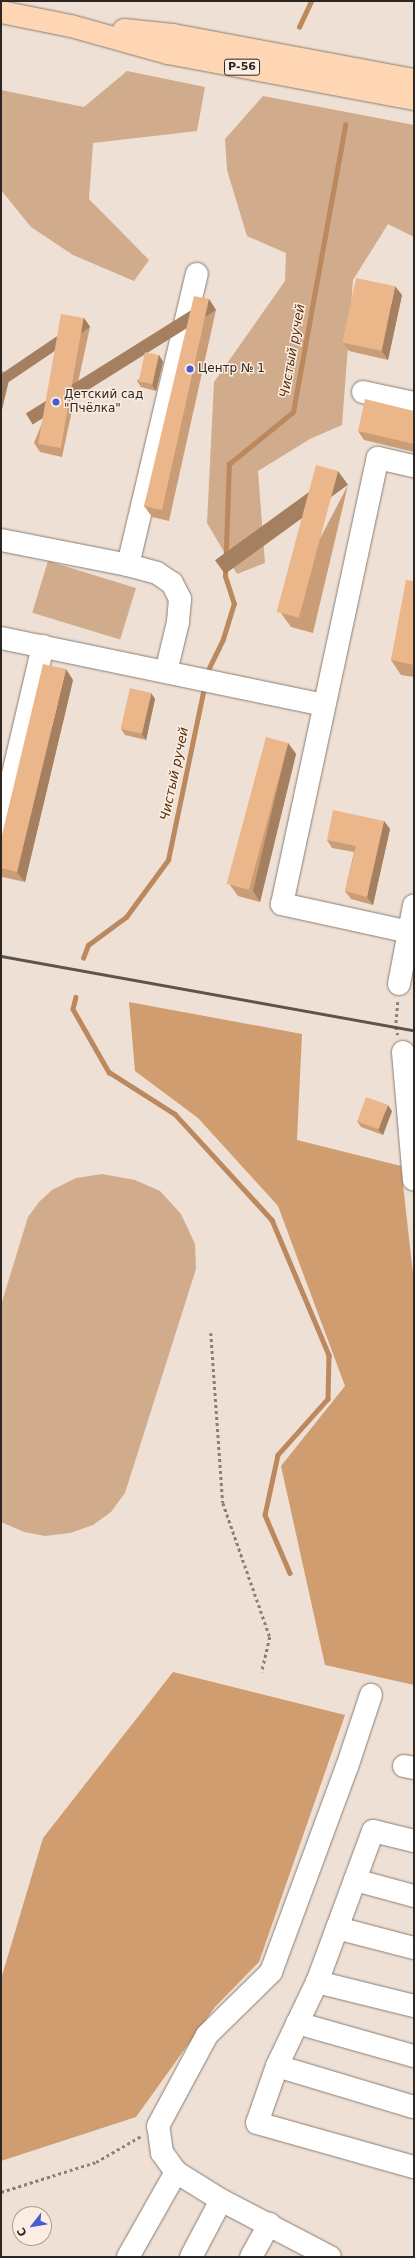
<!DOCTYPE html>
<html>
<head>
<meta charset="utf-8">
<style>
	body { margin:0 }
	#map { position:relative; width:415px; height:2258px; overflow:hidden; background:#efe0d5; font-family:"DejaVu Sans",sans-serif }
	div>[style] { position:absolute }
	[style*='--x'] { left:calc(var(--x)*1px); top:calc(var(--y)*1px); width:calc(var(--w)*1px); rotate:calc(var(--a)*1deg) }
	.green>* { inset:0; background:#d0ab8c; transform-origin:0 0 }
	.forest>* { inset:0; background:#d09d70 }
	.stream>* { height:4.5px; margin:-2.25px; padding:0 2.25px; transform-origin:2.25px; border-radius:2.25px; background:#bb895d }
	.path>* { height:2.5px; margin-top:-1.25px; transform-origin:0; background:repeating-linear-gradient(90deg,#897f78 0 3px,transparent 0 6px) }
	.roads { filter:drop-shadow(0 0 1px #897d72) drop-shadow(0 0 1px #897d72) }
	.minor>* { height:22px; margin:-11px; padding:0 11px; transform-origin:11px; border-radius:11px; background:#fff }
	.major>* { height:22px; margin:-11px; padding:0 11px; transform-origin:11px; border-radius:11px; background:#fed6b3 }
	.rail>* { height:3px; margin:-1.5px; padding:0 1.5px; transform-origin:1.5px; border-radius:1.5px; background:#5c544e }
	.wall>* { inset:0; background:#ca9d76 }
	.shaded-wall>* { inset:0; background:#a47f60; transform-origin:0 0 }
	.building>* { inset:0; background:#ebb689; transform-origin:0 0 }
	.dots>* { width:11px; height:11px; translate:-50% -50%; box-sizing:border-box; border:2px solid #fcede2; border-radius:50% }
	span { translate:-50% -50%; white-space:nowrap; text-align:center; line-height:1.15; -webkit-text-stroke:3px #fcede2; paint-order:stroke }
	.shield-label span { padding:1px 3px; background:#fcede2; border:1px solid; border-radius:3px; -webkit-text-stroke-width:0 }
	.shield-label { font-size:11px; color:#2d2723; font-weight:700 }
	.poi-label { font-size:12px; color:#2d2723 }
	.left { translate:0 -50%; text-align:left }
	.water-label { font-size:13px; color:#54310e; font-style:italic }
	.frame { position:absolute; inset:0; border:2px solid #2d2723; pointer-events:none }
	.north { position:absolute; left:12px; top:2206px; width:40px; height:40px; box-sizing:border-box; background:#fcede2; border:1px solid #a99e96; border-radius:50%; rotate:239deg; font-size:11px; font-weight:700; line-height:16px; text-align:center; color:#2d2723 }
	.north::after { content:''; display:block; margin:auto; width:14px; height:18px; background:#485bd0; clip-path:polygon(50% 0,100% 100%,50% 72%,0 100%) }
</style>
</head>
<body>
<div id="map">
	<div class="green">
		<i style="clip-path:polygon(127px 71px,205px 87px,197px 131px,93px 143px,89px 199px,149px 260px,134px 281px,73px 255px,31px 227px,1px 190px,1px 90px,84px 107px)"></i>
		<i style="clip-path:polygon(263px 96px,414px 125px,414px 237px,388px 224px,353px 280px,342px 425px,310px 439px,258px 471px,265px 563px,237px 574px,207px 523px,214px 382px,285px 281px,286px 253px,247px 236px,227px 170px,225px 139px)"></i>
		<i style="left:48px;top:561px;width:92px;height:54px;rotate:17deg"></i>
		<i style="clip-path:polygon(102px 1174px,135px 1180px,160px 1191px,181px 1214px,195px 1244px,196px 1269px,125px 1493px,111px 1512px,93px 1525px,70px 1533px,45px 1536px,24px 1532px,1px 1522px,1px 1305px,28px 1217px,39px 1202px,52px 1190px,76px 1178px)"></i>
	</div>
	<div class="forest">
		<i style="clip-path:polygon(129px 1002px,302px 1034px,297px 1140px,401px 1166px,414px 1283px,414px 1685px,325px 1665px,281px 1466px,345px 1386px,278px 1206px,198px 1118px,135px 1071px)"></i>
		<i style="clip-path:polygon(173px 1672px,345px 1715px,259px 1962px,215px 2007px,136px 2117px,1px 2161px,1px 1979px,43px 1838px)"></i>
	</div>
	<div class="stream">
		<i style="--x:299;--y:27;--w:29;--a:-65"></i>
		<i style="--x:209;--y:668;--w:32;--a:-64"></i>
		<i style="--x:223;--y:639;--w:37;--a:-73"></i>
		<i style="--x:234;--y:604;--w:29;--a:-108"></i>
		<i style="--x:225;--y:576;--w:112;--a:-88"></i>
		<i style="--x:229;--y:464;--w:82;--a:-39.1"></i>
		<i style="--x:293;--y:412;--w:292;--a:-79.7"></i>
		<i style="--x:83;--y:958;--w:14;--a:-69"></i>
		<i style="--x:88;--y:945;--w:47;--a:-36.4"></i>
		<i style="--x:126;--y:917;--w:71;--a:-53.6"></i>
		<i style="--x:168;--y:860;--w:171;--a:-78.2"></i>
		<i style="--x:76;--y:997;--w:12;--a:104"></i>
		<i style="--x:73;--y:1009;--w:73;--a:60.3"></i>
		<i style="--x:109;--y:1072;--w:78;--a:32.5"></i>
		<i style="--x:175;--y:1114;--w:144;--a:47.5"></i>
		<i style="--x:272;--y:1220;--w:147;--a:67.1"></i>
		<i style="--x:329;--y:1355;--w:44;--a:91.3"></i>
		<i style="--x:328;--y:1399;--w:75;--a:131.8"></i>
		<i style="--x:278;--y:1455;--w:61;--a:102.2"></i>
		<i style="--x:265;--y:1515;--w:63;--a:66.7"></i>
	</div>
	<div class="path">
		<i style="--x:398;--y:1002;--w:25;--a:95"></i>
		<i style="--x:396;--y:1027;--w:8;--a:76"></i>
		<i style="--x:211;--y:1333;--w:170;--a:86"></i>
		<i style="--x:223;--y:1503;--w:142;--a:70.7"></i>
		<i style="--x:270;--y:1637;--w:36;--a:103"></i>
		<i style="--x:1;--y:2192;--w:100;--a:-17.5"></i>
		<i style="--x:96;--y:2162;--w:52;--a:-30"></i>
	</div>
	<div class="roads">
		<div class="minor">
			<i style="--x:363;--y:392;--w:52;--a:12.2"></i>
			<i style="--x:1;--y:540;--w:129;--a:11.1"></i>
			<i style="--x:128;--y:565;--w:30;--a:15"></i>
			<i style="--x:157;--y:573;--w:18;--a:34"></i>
			<i style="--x:172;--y:583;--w:18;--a:63"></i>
			<i style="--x:180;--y:599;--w:23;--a:95"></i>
			<i style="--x:178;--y:622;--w:51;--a:103.5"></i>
			<i style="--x:128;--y:565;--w:299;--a:-76.7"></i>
			<i style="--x:1;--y:638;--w:330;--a:11.7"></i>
			<i style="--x:1;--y:825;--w:184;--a:-76.8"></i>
			<i style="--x:409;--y:932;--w:130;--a:-167.6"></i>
			<i style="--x:282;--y:904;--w:456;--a:-77.9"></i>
			<i style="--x:378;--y:458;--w:37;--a:13"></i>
			<i style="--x:399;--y:984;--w:80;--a:-79.2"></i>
			<i style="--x:403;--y:1052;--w:128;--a:85.1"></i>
			<i style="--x:404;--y:1766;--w:10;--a:11"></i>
			<i style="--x:414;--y:1841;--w:42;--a:-166.3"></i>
			<i style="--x:373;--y:1831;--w:161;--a:110.3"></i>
			<i style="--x:317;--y:1982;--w:93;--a:115.5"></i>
			<i style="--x:277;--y:2066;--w:60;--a:109.3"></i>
			<i style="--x:257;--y:2123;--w:163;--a:15.7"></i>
			<i style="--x:355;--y:1880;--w:61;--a:15.2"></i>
			<i style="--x:337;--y:1928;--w:80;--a:14.6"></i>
			<i style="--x:317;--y:1982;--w:100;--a:13.9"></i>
			<i style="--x:297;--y:2023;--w:122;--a:15.8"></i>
			<i style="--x:277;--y:2066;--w:143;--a:16.7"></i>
			<i style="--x:128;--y:2257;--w:98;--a:-60.5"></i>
			<i style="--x:191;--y:2257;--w:64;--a:-62.2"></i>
			<i style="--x:251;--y:2257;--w:38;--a:-61"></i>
			<i style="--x:330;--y:2257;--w:123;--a:-152.4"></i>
			<i style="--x:221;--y:2200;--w:53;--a:-148.1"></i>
			<i style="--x:176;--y:2172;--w:24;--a:-126"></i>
			<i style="--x:162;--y:2153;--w:27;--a:-98"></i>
			<i style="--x:158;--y:2126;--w:103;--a:-61.7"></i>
			<i style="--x:207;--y:2035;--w:90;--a:-44.5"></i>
			<i style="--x:271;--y:1972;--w:219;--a:-69.7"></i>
			<i style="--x:347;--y:1767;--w:76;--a:-71.6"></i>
		</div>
		<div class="major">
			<i style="--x:1;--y:12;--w:71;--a:11.3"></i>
			<i style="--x:71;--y:26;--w:101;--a:15.6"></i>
			<i style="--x:168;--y:53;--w:250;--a:10.6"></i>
			<i style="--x:124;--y:30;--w:49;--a:5.8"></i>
			<i style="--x:173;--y:35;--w:245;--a:10.6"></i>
		</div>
	</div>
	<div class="rail">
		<i style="--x:1;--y:956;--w:420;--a:10.2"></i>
	</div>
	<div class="wall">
		<i style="clip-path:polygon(402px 295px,388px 360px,349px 351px,343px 343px)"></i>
		<i style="clip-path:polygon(209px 299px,216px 310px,169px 521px,152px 517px,144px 506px)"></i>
		<i style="clip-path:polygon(84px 318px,90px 327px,62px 457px,40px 452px,34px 443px)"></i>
		<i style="clip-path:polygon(159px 355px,163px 362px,156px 391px,141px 387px,137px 381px)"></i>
		<i style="clip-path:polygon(414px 411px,414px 452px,364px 440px,358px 431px)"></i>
		<i style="clip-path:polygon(348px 485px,313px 633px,291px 627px,281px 613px)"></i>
		<i style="clip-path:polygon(414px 581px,414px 677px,401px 675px,391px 660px)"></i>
		<i style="clip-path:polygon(73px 680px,25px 882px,2px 877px,1px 875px,1px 839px)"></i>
		<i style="clip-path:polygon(151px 693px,155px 699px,146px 740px,125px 735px,121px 729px)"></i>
		<i style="clip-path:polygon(288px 743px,296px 754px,260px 902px,238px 896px,230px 885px)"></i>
		<i style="clip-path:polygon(384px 821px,390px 829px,373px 905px,351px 899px,345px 891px,354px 852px,332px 848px,327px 840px)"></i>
		<i style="clip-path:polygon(392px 1111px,383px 1135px,361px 1127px,357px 1121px)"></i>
	</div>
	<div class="shaded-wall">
		<i style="clip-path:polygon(395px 286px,402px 295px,388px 360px,382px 351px)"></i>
		<i style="left:209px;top:299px;width:13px;height:216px;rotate:58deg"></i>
		<i style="left:84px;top:318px;width:11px;height:133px;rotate:56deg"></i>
		<i style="clip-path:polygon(159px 355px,163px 362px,156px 391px,152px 385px)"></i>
		<i style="clip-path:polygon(3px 371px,9px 380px,1px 414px,1px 378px)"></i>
		<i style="left:338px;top:471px;width:17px;height:152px;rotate:54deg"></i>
		<i style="clip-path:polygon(66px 669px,73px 680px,25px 882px,17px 872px)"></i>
		<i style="clip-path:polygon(151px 693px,155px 699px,146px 740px,142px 734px)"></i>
		<i style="clip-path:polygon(288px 743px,296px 754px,260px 902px,253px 891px)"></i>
		<i style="clip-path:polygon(384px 821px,390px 829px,373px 905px,367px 897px)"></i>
		<i style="clip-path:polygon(388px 1105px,392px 1111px,383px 1135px,378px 1129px)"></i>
	</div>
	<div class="building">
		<i style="left:356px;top:278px;width:40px;height:66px;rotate:12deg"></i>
		<i style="clip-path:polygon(194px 296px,209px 299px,162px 510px,144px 506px)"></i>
		<i style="left:61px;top:314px;width:23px;height:132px;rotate:10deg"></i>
		<i style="left:145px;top:352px;width:14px;height:30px;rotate:12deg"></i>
		<i style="clip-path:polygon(1px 371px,3px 371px,1px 378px)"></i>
		<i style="clip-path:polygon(365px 399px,414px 411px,414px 444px,358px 431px)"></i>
		<i style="left:316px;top:465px;width:23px;height:152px;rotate:15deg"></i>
		<i style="clip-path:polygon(406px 580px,414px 581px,414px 665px,391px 660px)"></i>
		<i style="clip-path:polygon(43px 664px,66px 669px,17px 872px,1px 868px,1px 839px)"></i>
		<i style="left:130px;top:688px;width:22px;height:42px;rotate:13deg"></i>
		<i style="left:266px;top:737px;width:23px;height:152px;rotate:15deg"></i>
		<i style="clip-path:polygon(333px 810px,384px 821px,367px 897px,345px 891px,356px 846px,327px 840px)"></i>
		<i style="left:366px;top:1097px;width:23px;height:26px;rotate:20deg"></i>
	</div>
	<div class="dots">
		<i style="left:190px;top:369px;background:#485bd0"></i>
		<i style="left:56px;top:402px;background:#485bd0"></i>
	</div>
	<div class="shield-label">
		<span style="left:242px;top:67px">Р-56</span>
	</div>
	<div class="poi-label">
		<span class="left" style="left:198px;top:369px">Центр № 1</span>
		<span class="left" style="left:64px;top:402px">Детский сад<br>"Пчёлка"</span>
	</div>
	<div class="water-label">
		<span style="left:293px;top:351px;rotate:-80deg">Чистый ручей</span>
		<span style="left:175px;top:774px;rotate:-78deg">Чистый ручей</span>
	</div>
	<div class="frame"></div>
	<div class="north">С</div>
</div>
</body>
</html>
